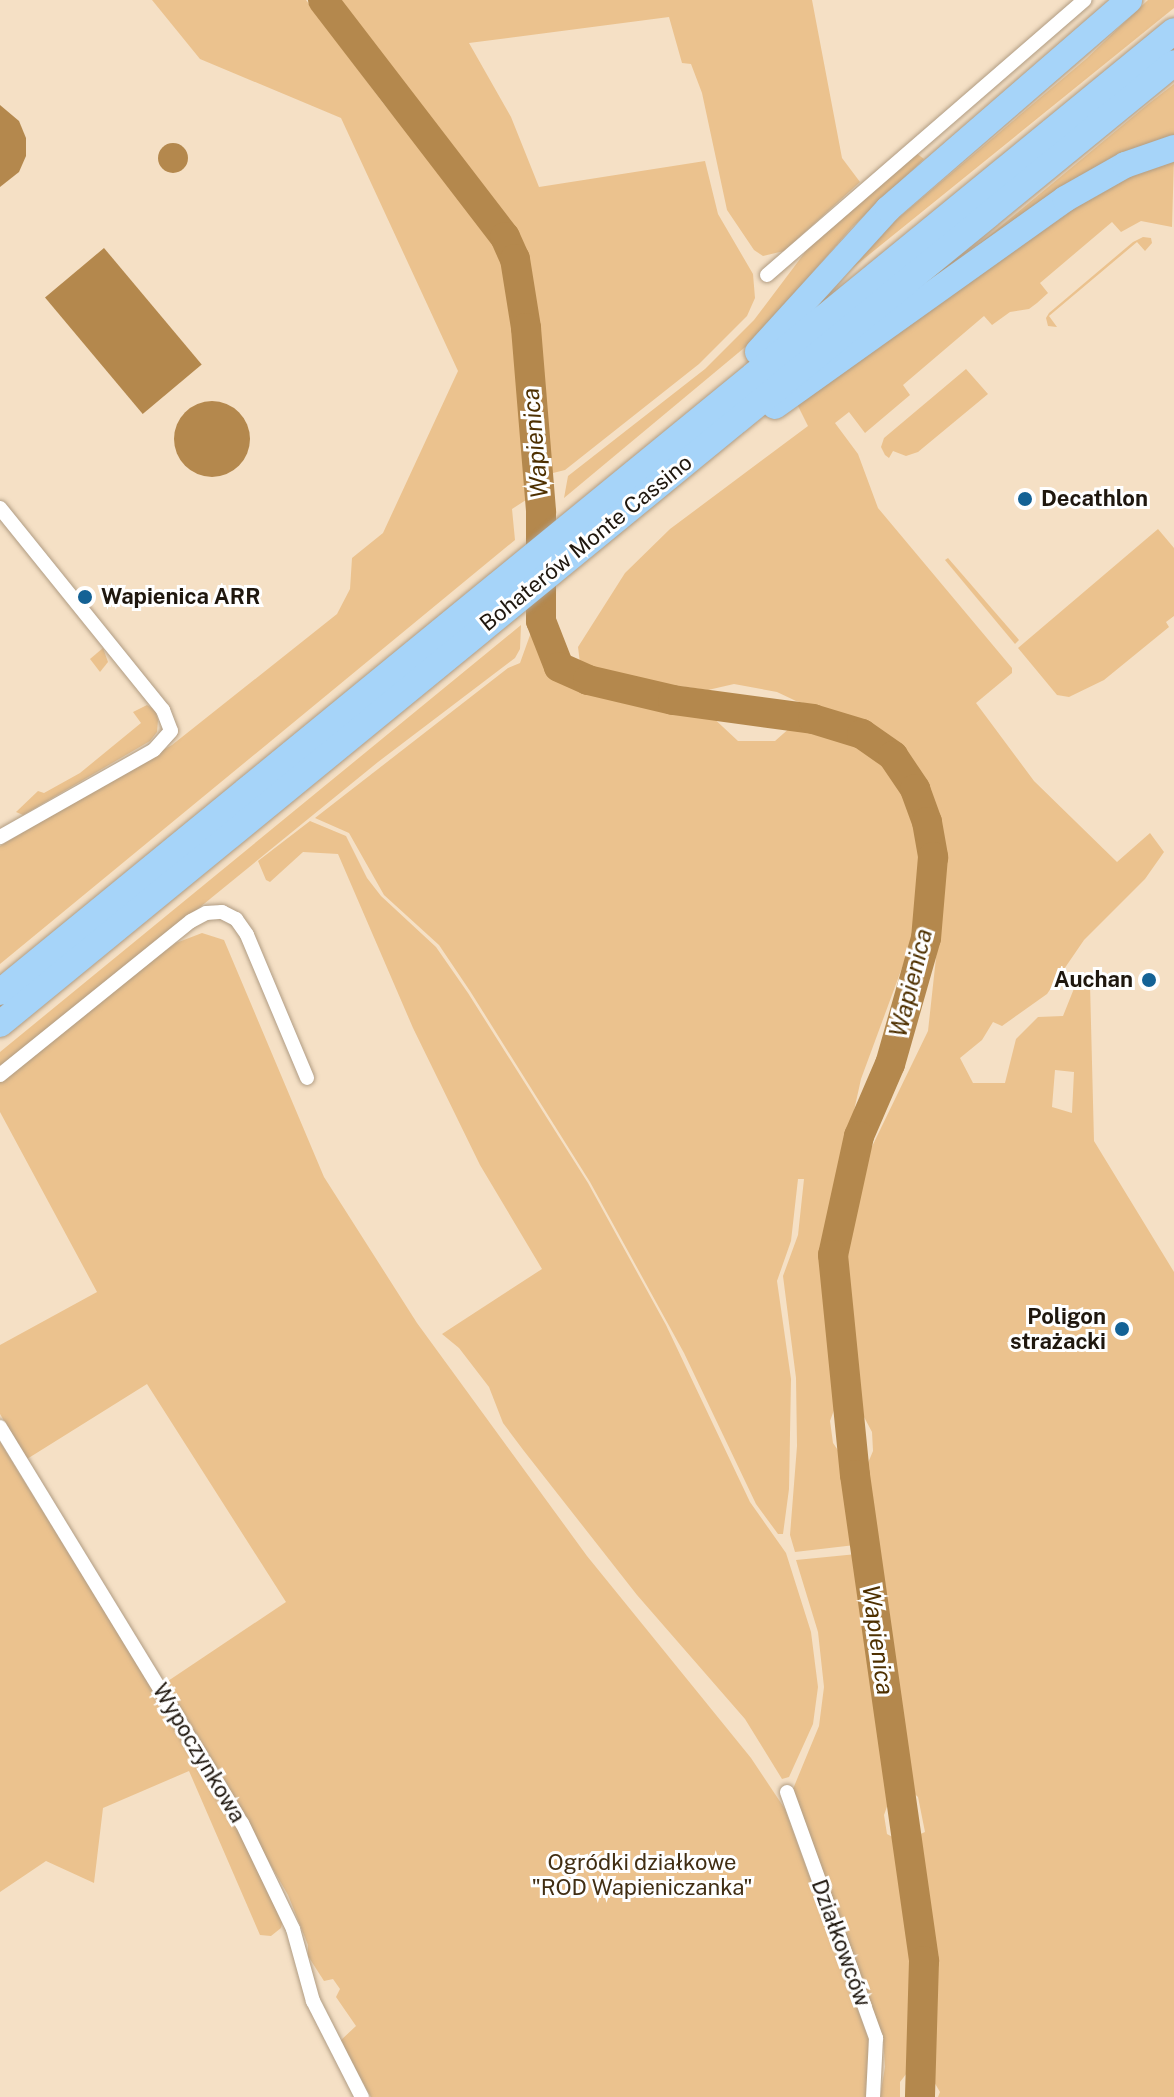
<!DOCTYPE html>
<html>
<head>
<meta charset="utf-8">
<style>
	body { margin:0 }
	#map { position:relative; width:1174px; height:2097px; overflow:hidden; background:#f5e0c5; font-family:"Public Sans",sans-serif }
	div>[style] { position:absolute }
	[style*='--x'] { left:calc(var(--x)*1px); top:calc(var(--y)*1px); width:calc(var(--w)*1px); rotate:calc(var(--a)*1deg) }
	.green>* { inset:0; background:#ebc28e }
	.water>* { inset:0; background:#b4884d; transform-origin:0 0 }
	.round { border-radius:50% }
	.river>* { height:30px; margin:-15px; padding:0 15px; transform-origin:15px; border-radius:15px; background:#b4884d }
	.roads { filter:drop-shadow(0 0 2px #b09c83) drop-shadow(0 0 2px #b09c83) }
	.minor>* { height:14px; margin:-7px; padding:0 7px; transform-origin:7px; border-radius:7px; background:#fff }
	.motorway>* { height:26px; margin:-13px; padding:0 13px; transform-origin:13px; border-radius:13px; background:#a6d4f9 }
	.dots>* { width:22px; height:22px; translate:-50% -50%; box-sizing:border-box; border:4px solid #fff; border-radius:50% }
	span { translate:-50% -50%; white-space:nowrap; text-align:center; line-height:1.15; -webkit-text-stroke:6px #fff; paint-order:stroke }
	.poi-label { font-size:22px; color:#1f170e; font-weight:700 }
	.left { translate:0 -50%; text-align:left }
	.right { translate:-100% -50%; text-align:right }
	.street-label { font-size:22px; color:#1f170e }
	.park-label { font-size:22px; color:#412e13 }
	.water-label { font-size:24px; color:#4e3000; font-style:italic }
</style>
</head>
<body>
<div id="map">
	<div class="green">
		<i style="clip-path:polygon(152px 0,306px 0,383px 103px,494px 238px,507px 276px,514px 313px,529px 498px,512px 509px,515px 540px,0 964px,0 846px,172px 745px,337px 614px,350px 589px,352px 558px,383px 533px,458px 371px,341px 118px,200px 59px)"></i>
		<i style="clip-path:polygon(340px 0,812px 0,842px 158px,860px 182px,784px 251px,763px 256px,754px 250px,727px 210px,702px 93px,691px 64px,682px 63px,669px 17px,469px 43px,511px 117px,539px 187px,705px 161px,718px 214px,753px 274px,755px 298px,747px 316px,699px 364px,565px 470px,553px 473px,547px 463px,530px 265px,512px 230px)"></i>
		<i style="clip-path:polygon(1148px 0,1174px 0,1174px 8px,834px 283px,856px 254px,1086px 59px)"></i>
		<i style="clip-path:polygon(1174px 84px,1174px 136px,935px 281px,1147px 105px)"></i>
		<i style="clip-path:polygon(916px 153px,924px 159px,852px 227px,756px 338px,564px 498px,568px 476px,705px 369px,754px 320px,806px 251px,853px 205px)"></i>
		<i style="clip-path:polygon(evenodd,1174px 157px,1172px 227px,1141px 221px,1121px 232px,1112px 222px,1040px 283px,1048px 293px,1037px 303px,1029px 309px,1010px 312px,992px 325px,984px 316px,903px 385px,910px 395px,865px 433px,849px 412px,835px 423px,858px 454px,878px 508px,1012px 668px,1012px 673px,976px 703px,1034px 781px,1117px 862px,1150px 833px,1164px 852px,1145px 879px,1084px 940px,1047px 994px,1002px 1026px,993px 1022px,982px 1040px,960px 1058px,973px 1083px,1005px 1083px,1016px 1039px,1038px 1017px,1063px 1016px,1075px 986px,1090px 984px,1094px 1141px,1174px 1272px,1174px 2097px,938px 2097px,940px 2092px,930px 2075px,929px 1961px,916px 1836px,925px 1832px,918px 1797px,908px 1788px,865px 1470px,873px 1451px,872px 1432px,856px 1402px,845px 1328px,843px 1269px,848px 1219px,864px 1163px,928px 1031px,942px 903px,941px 857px,935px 820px,927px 794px,911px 765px,889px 741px,855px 717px,796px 701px,777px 692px,734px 684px,708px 690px,634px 680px,580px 663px,578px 647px,625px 573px,670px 529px,808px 426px,797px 404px,1100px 189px,1174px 157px,1055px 1070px,1074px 1072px,1072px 1113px,1052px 1107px,1055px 1070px)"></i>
		<i style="clip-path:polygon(1143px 237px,1151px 238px,1152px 243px,1145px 251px,1137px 242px,1049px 316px,1057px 327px,1048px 326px,1046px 318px,1049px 313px,1133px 242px)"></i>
		<i style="clip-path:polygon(966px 369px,988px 394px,918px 452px,906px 456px,893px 451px,889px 458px,885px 455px,881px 447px,884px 438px)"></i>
		<i style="clip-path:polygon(1158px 529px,1174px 548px,1174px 616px,1166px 622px,1169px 627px,1104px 680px,1069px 697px,1057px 695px,1018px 648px)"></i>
		<i style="clip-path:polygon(948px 558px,1019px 640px,1015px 644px,945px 560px)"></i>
		<i style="clip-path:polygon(534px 624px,544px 660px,560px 677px,594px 689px,708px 713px,738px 741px,775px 741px,792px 726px,833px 732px,876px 752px,898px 776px,915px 821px,923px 873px,913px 938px,861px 1079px,829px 1224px,825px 1266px,837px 1402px,830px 1421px,833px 1443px,846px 1462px,855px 1545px,795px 1552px,790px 1535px,797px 1446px,796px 1378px,783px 1276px,798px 1235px,804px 1179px,798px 1179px,791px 1241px,777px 1281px,791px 1379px,789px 1489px,783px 1534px,778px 1534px,756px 1504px,684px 1353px,590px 1182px,470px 991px,439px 945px,384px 895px,349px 833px,315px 818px,508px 668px,520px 663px)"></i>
		<i style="clip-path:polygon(521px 625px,520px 649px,515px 658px,378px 762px,0 1070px,0 1052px)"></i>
		<i style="clip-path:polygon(103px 648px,108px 662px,100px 672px,90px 659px)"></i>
		<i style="clip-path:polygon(147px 705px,155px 710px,158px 720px,157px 732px,150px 741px,23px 815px,16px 812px,38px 791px,44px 793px,80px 773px,141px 723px,133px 712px)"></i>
		<i style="clip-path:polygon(310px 821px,346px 836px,367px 878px,381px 896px,436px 947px,468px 993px,588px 1183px,666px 1325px,750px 1502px,786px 1553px,811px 1632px,818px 1687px,813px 1724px,789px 1777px,782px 1779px,745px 1719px,637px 1595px,524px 1451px,503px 1423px,489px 1387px,459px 1348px,442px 1334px,542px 1269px,480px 1165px,413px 1028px,338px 854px,303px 852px,270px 882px,266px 880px,258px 861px)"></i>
		<i style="clip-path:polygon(202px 933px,224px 940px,324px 1177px,417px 1323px,587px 1556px,751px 1758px,785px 1809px,868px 2038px,870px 2067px,866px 2097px,371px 2097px,340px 2041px,356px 2026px,336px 1997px,340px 1989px,333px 1979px,324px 1981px,308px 1956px,308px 1945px,288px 1895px,165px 1683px,286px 1602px,147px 1384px,27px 1459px,0 1414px,0 1345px,97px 1292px,0 1112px,0 1081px,121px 983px,176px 943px)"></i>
		<i style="clip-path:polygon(0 1442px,238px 1828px,283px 1919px,281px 1928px,271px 1936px,260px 1935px,189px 1771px,103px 1808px,94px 1883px,46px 1861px,0 1892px)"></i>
		<i style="clip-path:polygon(857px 1554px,894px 1787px,884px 1815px,887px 1834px,898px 1840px,917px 1981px,913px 2065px,900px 2082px,900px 2097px,880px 2097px,885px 2067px,883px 2036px,814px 1857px,793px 1789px,819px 1726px,824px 1687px,818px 1632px,796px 1560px)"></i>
	</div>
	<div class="water">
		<i style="clip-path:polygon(0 105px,19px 121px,26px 138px,26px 156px,19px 172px,0 187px)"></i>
		<i class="round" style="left:158px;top:143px;width:30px;height:30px"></i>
		<i style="left:104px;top:248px;width:152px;height:77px;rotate:50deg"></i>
		<i class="round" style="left:174px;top:401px;width:76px;height:76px"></i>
	</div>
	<div class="river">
		<i style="--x:323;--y:0;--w:299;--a:52.5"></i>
		<i style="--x:505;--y:237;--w:24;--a:66"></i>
		<i style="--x:515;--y:259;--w:70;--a:80.9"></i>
		<i style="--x:526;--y:328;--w:185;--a:85.3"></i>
		<i style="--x:541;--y:512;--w:109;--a:90"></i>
		<i style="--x:541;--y:621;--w:49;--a:68.6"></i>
		<i style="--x:559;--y:667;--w:32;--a:24"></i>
		<i style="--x:588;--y:680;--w:87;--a:13.2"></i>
		<i style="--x:673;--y:700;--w:141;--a:7.7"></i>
		<i style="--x:813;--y:719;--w:51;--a:17"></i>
		<i style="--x:862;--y:734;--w:38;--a:35"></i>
		<i style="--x:893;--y:756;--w:40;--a:56"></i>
		<i style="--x:915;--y:789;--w:35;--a:70"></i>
		<i style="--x:927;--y:822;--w:36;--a:80"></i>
		<i style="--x:933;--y:857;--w:81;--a:94.9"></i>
		<i style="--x:926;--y:938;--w:131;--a:105.9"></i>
		<i style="--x:890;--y:1064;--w:78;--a:113.3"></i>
		<i style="--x:859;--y:1136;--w:122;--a:102.3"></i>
		<i style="--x:833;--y:1255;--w:221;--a:84.3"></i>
		<i style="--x:855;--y:1475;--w:491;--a:81.9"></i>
		<i style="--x:924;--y:1961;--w:136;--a:91.7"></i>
	</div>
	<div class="roads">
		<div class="minor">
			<i style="--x:767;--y:275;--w:420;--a:-40.9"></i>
			<i style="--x:0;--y:508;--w:260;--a:51.1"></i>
			<i style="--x:163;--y:710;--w:22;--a:69"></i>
			<i style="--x:171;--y:731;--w:25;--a:132"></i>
			<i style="--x:154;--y:750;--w:177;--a:150.5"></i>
			<i style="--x:0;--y:1075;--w:245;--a:-38.9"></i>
			<i style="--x:191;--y:921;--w:17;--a:-28"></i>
			<i style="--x:206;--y:913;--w:16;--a:-4"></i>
			<i style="--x:222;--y:912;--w:16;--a:27"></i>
			<i style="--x:236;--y:919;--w:19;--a:55"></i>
			<i style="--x:247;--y:935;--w:155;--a:67.2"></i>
			<i style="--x:0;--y:1427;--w:464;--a:58.6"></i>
			<i style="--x:242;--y:1823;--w:118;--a:64.3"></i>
			<i style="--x:293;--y:1929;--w:75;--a:74.5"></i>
			<i style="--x:313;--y:2001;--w:108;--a:63"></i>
			<i style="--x:787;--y:1792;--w:262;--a:70.1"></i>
			<i style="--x:876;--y:2038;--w:59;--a:92.9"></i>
		</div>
		<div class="motorway">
			<i style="--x:758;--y:352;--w:193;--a:-47.7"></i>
			<i style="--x:888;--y:209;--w:319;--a:-40.9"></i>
			<i style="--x:775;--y:406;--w:356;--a:-35.5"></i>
			<i style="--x:1065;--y:199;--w:69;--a:-29.5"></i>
			<i style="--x:1125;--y:165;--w:52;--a:-19.1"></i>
			<i style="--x:0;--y:992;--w:1517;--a:-39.3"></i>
			<i style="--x:0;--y:1024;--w:1517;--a:-39.3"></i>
		</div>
	</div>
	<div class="dots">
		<i style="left:1025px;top:499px;background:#146295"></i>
		<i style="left:85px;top:597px;background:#146295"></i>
		<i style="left:1149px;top:980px;background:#146295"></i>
		<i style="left:1122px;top:1329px;background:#146295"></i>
	</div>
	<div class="poi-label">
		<span class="left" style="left:1041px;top:499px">Decathlon</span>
		<span class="left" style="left:101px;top:597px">Wapienica ARR</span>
		<span class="right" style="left:1133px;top:980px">Auchan</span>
		<span class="right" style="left:1106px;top:1329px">Poligon<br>strażacki</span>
	</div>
	<div class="street-label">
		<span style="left:586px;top:543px;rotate:-39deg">Bohaterów Monte Cassino</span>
		<span style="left:199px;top:1753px;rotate:59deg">Wypoczynkowa</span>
		<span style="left:841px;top:1943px;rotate:70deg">Działkowców</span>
	</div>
	<div class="park-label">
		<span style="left:642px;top:1875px">Ogródki działkowe<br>"ROD Wapieniczanka"</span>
	</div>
	<div class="water-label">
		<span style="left:535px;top:443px;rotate:-95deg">Wapienica</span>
		<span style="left:911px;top:983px;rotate:-76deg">Wapienica</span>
		<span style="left:878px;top:1640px;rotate:82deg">Wapienica</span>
	</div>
</div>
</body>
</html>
